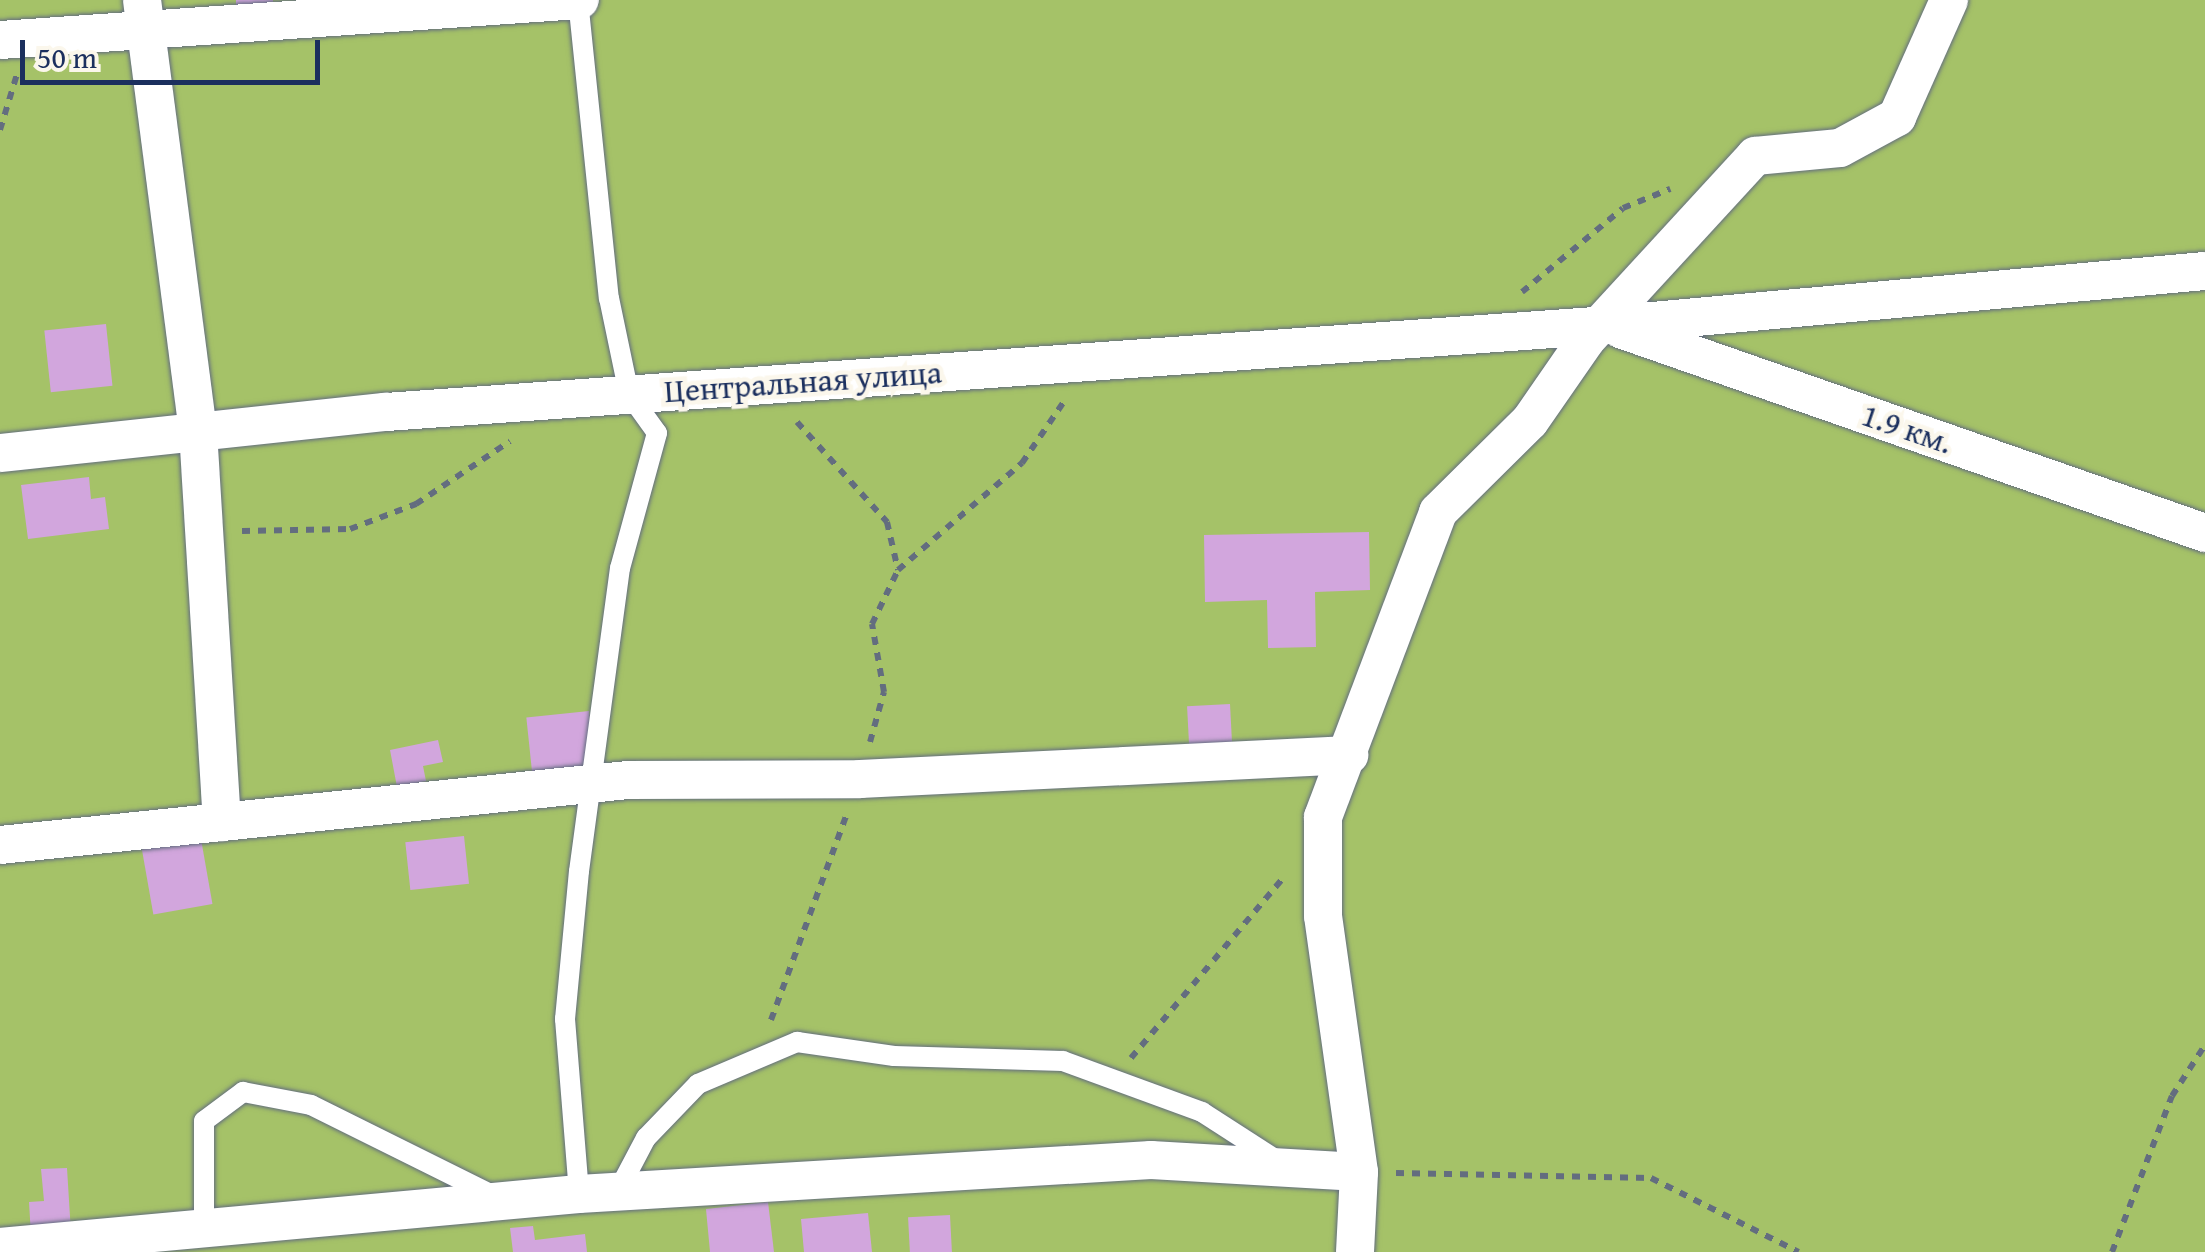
<!DOCTYPE html>
<html>
<head>
<meta charset="utf-8">
<style>
	body { margin:0 }
	#map { position:relative; width:2205px; height:1252px; overflow:hidden; background:#eae0bd; font-family:"Gentium Book Plus",serif }
	div>[style] { position:absolute }
	[style*='--x'] { left:calc(var(--x)*1px); top:calc(var(--y)*1px); width:calc(var(--w)*1px); rotate:calc(var(--a)*1deg) }
	.green>* { inset:0; background:#a5c268; transform-origin:0 0 }
	.building>* { inset:0; background:#d2a6dd; transform-origin:0 0 }
	.path>* { height:6px; margin-top:-3px; transform-origin:0; background:repeating-linear-gradient(90deg,#636d7f 0 8px,transparent 0 16px) }
	.roads { filter:drop-shadow(0 0 2px #636d7f) drop-shadow(0 0 2px #636d7f) }
	.service>* { height:20px; margin:-10px; padding:0 10px; transform-origin:10px; border-radius:10px; background:#fff }
	.minor>* { height:38px; margin:-19px; padding:0 19px; transform-origin:19px; border-radius:19px; background:#fff }
	span { translate:-50% -50%; white-space:nowrap; text-align:center; line-height:1.15; -webkit-text-stroke:9px #fbf7ec; paint-order:stroke }
	.street-label { font-size:32px; color:#1b2f5e }
	.scale { position:absolute; left:20px; top:40px; width:300px; height:45px; box-sizing:border-box; border:5px solid #1b2f5e; border-top:0; padding-left:12px; font-size:30px; line-height:35px; white-space:nowrap; color:#1b2f5e; -webkit-text-stroke:8px #fbf7ec; paint-order:stroke }
</style>
</head>
<body>
<div id="map">
	<div class="green">
		<i style="left:0;top:0;width:2205px;height:1252px"></i>
	</div>
	<div class="building">
		<i style="left:236px;top:0;width:37px;height:8px"></i>
		<i style="left:106px;top:324px;width:62px;height:62px;rotate:84deg"></i>
		<i style="clip-path:polygon(89px 477px,91px 499px,105px 497px,109px 529px,28px 539px,21px 485px)"></i>
		<i style="clip-path:polygon(1369px 532px,1370px 590px,1315px 592px,1316px 647px,1268px 648px,1267px 600px,1205px 602px,1204px 535px)"></i>
		<i style="left:1230px;top:704px;width:41px;height:43px;rotate:87deg"></i>
		<i style="left:589px;top:711px;width:62px;height:63px;rotate:84deg"></i>
		<i style="clip-path:polygon(438px 740px,443px 762px,423px 766px,426px 781px,397px 787px,390px 750px)"></i>
		<i style="left:464px;top:836px;width:48px;height:59px;rotate:84deg"></i>
		<i style="left:201px;top:839px;width:66px;height:60px;rotate:80deg"></i>
		<i style="clip-path:polygon(67px 1168px,71px 1233px,31px 1236px,29px 1202px,44px 1201px,41px 1169px)"></i>
		<i style="clip-path:polygon(768px 1202px,774px 1252px,710px 1252px,706px 1209px)"></i>
		<i style="clip-path:polygon(868px 1213px,872px 1252px,804px 1252px,801px 1219px)"></i>
		<i style="left:950px;top:1215px;width:37px;height:42px;rotate:87deg"></i>
		<i style="clip-path:polygon(533px 1226px,535px 1240px,585px 1234px,587px 1252px,513px 1252px,510px 1228px)"></i>
	</div>
	<div class="path">
		<i style="--x:0;--y:130;--w:59;--a:-73.1"></i>
		<i style="--x:1522;--y:292;--w:131;--a:-39.7"></i>
		<i style="--x:1623;--y:208;--w:51;--a:-22"></i>
		<i style="--x:797;--y:422;--w:135;--a:48"></i>
		<i style="--x:887;--y:522;--w:49;--a:77.1"></i>
		<i style="--x:242;--y:531;--w:108;--a:-1.1"></i>
		<i style="--x:350;--y:529;--w:71;--a:-20.7"></i>
		<i style="--x:416;--y:504;--w:113;--a:-33.8"></i>
		<i style="--x:870;--y:742;--w:52;--a:-74.4"></i>
		<i style="--x:884;--y:692;--w:69;--a:-100"></i>
		<i style="--x:872;--y:624;--w:60;--a:-64.3"></i>
		<i style="--x:898;--y:570;--w:164;--a:-40.8"></i>
		<i style="--x:1022;--y:463;--w:73;--a:-55.7"></i>
		<i style="--x:771;--y:1020;--w:217;--a:-69.8"></i>
		<i style="--x:1131;--y:1058;--w:237;--a:-49.8"></i>
		<i style="--x:1396;--y:1173;--w:255;--a:1.1"></i>
		<i style="--x:1651;--y:1178;--w:165;--a:26.6"></i>
		<i style="--x:2112;--y:1252;--w:167;--a:-69"></i>
		<i style="--x:2172;--y:1096;--w:61;--a:-57.1"></i>
	</div>
	<div class="roads">
		<div class="service">
			<i style="--x:578;--y:0;--w:300;--a:84.1"></i>
			<i style="--x:609;--y:298;--w:98;--a:78.2"></i>
			<i style="--x:629;--y:394;--w:48;--a:54.3"></i>
			<i style="--x:657;--y:433;--w:140;--a:105.3"></i>
			<i style="--x:620;--y:568;--w:306;--a:97.7"></i>
			<i style="--x:579;--y:871;--w:149;--a:95.4"></i>
			<i style="--x:565;--y:1019;--w:176;--a:85.4"></i>
			<i style="--x:618;--y:1191;--w:60;--a:-62.2"></i>
			<i style="--x:646;--y:1138;--w:75;--a:-46.1"></i>
			<i style="--x:698;--y:1084;--w:108;--a:-23"></i>
			<i style="--x:797;--y:1042;--w:98;--a:8.2"></i>
			<i style="--x:894;--y:1056;--w:169;--a:1.7"></i>
			<i style="--x:1063;--y:1061;--w:148;--a:20.1"></i>
			<i style="--x:1202;--y:1112;--w:94;--a:32.8"></i>
			<i style="--x:204;--y:1232;--w:111;--a:-90"></i>
			<i style="--x:204;--y:1121;--w:49;--a:-36.6"></i>
			<i style="--x:243;--y:1092;--w:69;--a:10.8"></i>
			<i style="--x:311;--y:1105;--w:204;--a:26.4"></i>
		</div>
		<div class="minor">
			<i style="--x:142;--y:0;--w:435;--a:82.6"></i>
			<i style="--x:198;--y:431;--w:392;--a:86.5"></i>
			<i style="--x:0;--y:40;--w:581;--a:-3.95"></i>
			<i style="--x:1620;--y:329;--w:620;--a:19.22"></i>
			<i style="--x:0;--y:453;--w:388;--a:-6.1"></i>
			<i style="--x:386;--y:412;--w:1225;--a:-4.07"></i>
			<i style="--x:1608;--y:325;--w:599;--a:-5.17"></i>
			<i style="--x:0;--y:845;--w:631;--a:-5.91"></i>
			<i style="--x:628;--y:780;--w:232;--a:-0.2"></i>
			<i style="--x:860;--y:779;--w:490;--a:-2.8"></i>
			<i style="--x:0;--y:1247;--w:581;--a:-5.23"></i>
			<i style="--x:579;--y:1194;--w:573;--a:-3.4"></i>
			<i style="--x:1151;--y:1160;--w:208;--a:3.3"></i>
			<i style="--x:1355;--y:1252;--w:80;--a:-87.1"></i>
			<i style="--x:1359;--y:1172;--w:259;--a:-98"></i>
			<i style="--x:1323;--y:916;--w:99;--a:-90"></i>
			<i style="--x:1323;--y:817;--w:326;--a:-69.3"></i>
			<i style="--x:1438;--y:512;--w:129;--a:-44.7"></i>
			<i style="--x:1530;--y:421;--w:98;--a:-55.3"></i>
			<i style="--x:1586;--y:340;--w:250;--a:-47.4"></i>
			<i style="--x:1755;--y:156;--w:85;--a:-5.4"></i>
			<i style="--x:1840;--y:148;--w:65;--a:-28.5"></i>
			<i style="--x:1897;--y:117;--w:128;--a:-66"></i>
		</div>
	</div>
	<div class="street-label">
		<span style="left:803px;top:382px;rotate:-4deg">Центральная улица</span>
		<span style="left:1907px;top:429px;rotate:19deg">1.9 км.</span>
	</div>
	<div class="scale">50 m</div>
</div>
</body>
</html>
